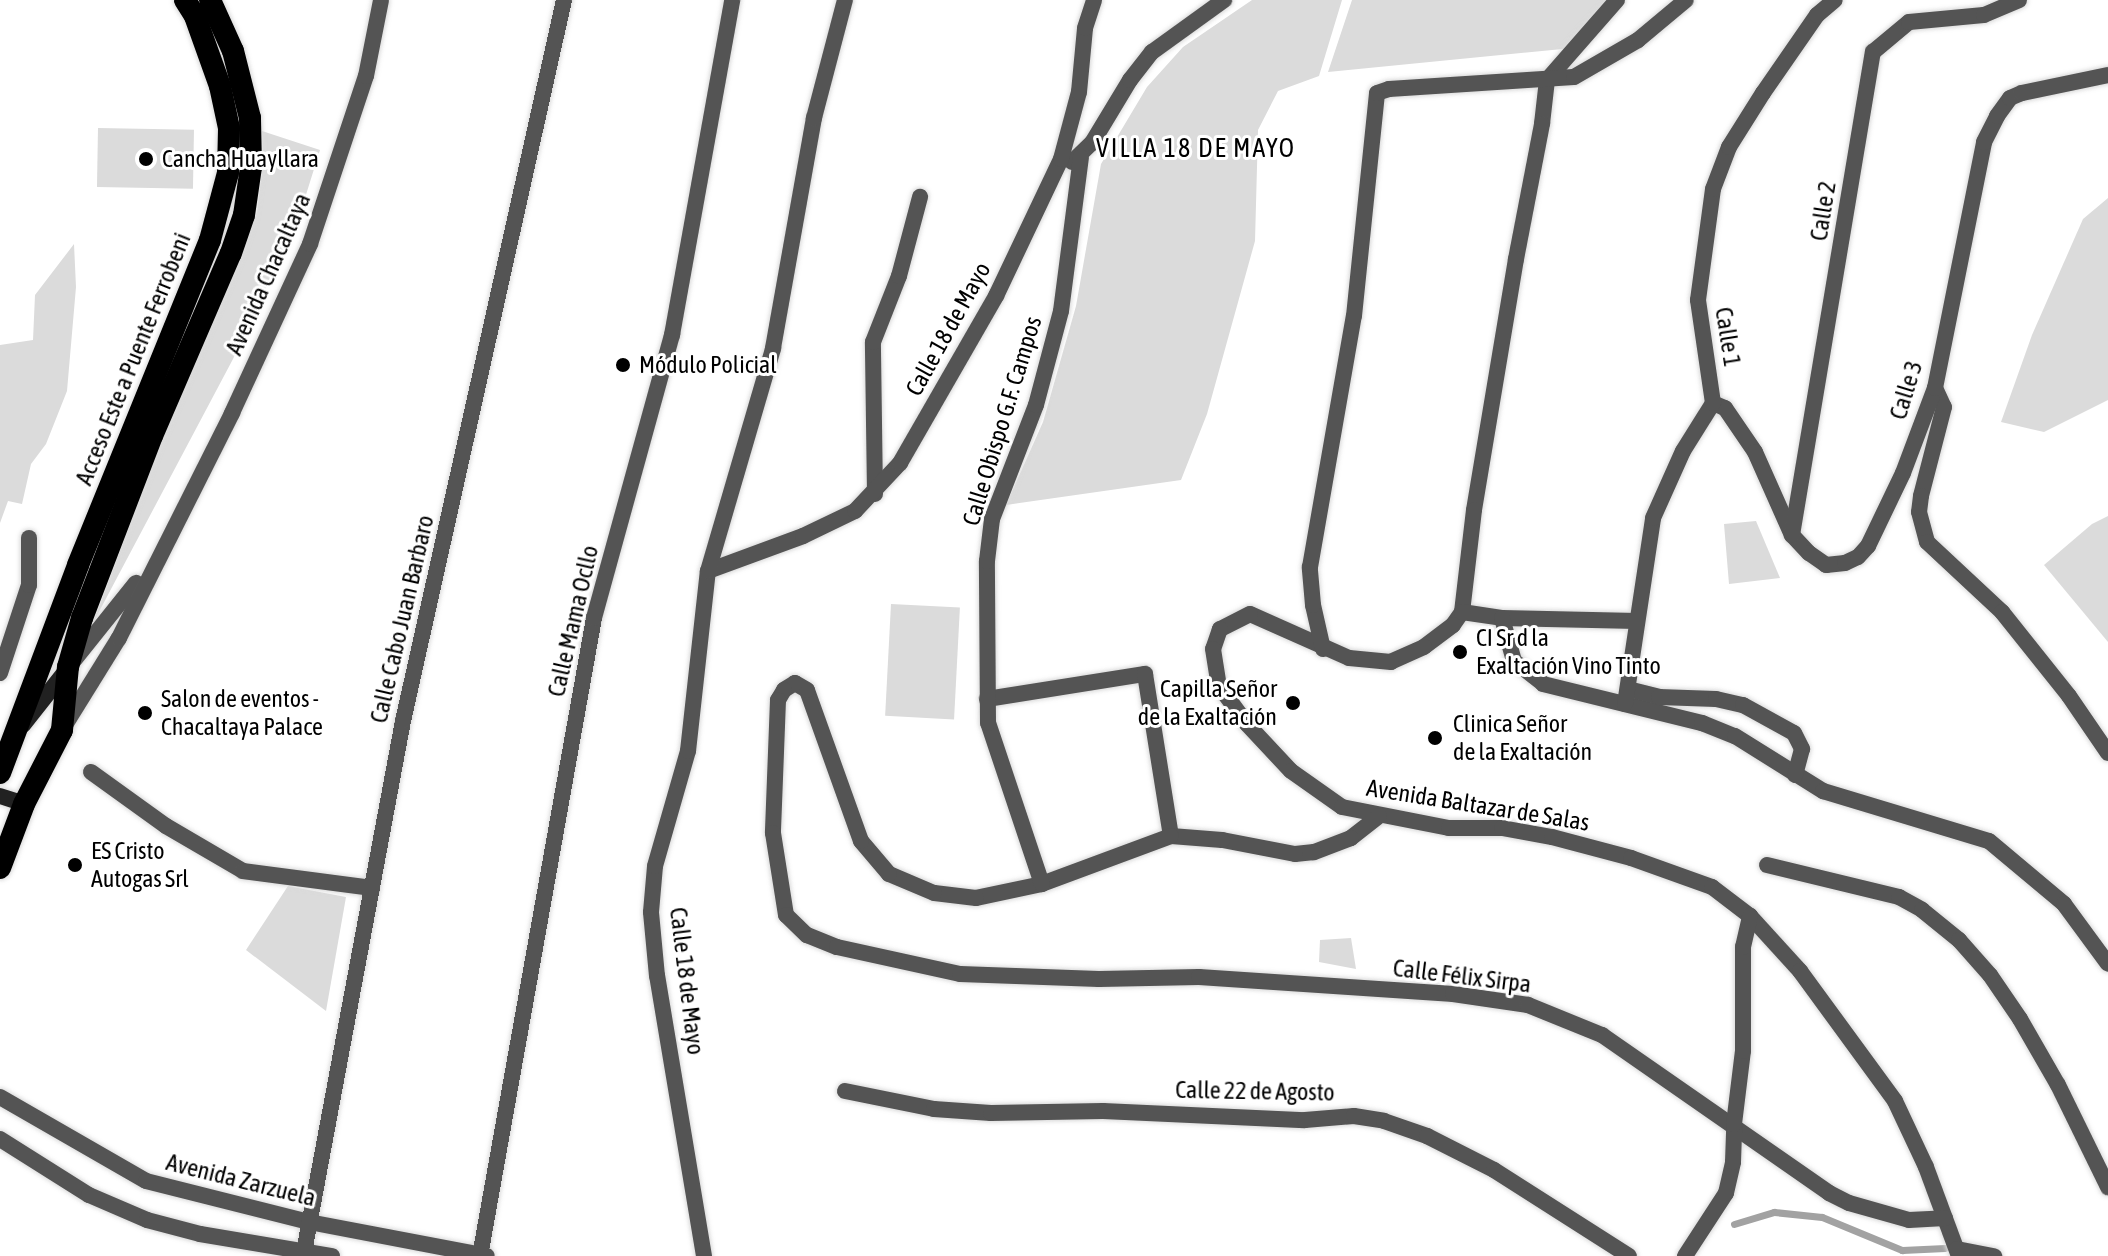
<!DOCTYPE html>
<html>
<head>
<meta charset="utf-8">
<style>
	body { margin:0 }
	#map { position:relative; width:2108px; height:1256px; overflow:hidden; background:#fff; font-family:"Asap Condensed",sans-serif }
	div>[style] { position:absolute }
	[style*='--x'] { left:calc(var(--x)*1px); top:calc(var(--y)*1px); width:calc(var(--w)*1px); rotate:calc(var(--a)*1deg) }
	.green>* { inset:0; background:#dbdbdb; transform-origin:0 0 }
	.stream>* { height:7px; margin:-3.5px; padding:0 3.5px; transform-origin:3.5px; border-radius:3.5px; background:#a2a2a2 }
	.roads { filter:drop-shadow(0 0 2px #dbdbdb) drop-shadow(0 0 2px #dbdbdb) }
	.minor>* { height:16px; margin:-8px; padding:0 8px; transform-origin:8px; border-radius:8px; background:#545454 }
	.tertiary>* { height:16px; margin:-8px; padding:0 8px; transform-origin:8px; border-radius:8px; background:#545454 }
	.secondary>* { height:16px; margin:-8px; padding:0 8px; transform-origin:8px; border-radius:8px; background:#212121 }
	.trunk>* { height:22px; margin:-11px; padding:0 11px; transform-origin:11px; border-radius:11px; background:#000 }
	.dots>* { width:22px; height:22px; translate:-50% -50%; box-sizing:border-box; border:4px solid #fff; border-radius:50% }
	span { translate:-50% -50%; white-space:nowrap; text-align:center; line-height:1.15; -webkit-text-stroke:6px #fff; paint-order:stroke }
	.poi-label { font-size:24px; color:#000 }
	.left { translate:0 -50%; text-align:left }
	.right { translate:-100% -50%; text-align:right }
	.street-label { font-size:24px; color:#000 }
	.neighbourhood-label { font-size:26px; color:#000; letter-spacing:2px }
</style>
</head>
<body>
<div id="map">
	<div class="green">
		<i style="clip-path:polygon(1252px 0,1342px 0,1319px 76px,1278px 91px,1258px 130px,1255px 241px,1207px 414px,1181px 480px,1006px 505px,1043px 422px,1076px 306px,1101px 164px,1147px 87px,1183px 47px)"></i>
		<i style="clip-path:polygon(1352px 0,1621px 0,1583px 47px,1328px 72px)"></i>
		<i style="left:98px;top:128px;width:96px;height:59px;rotate:1deg"></i>
		<i style="clip-path:polygon(262px 131px,320px 150px,299px 217px,233px 359px,93px 623px,167px 425px,257px 212px,263px 163px)"></i>
		<i style="clip-path:polygon(2108px 198px,2108px 400px,2044px 432px,2001px 422px,2032px 335px,2083px 219px)"></i>
		<i style="clip-path:polygon(74px 244px,76px 287px,67px 391px,46px 444px,31px 464px,22px 504px,8px 501px,0 523px,0 345px,33px 340px,35px 295px)"></i>
		<i style="clip-path:polygon(2108px 516px,2108px 642px,2044px 565px,2092px 524px)"></i>
		<i style="clip-path:polygon(1756px 521px,1780px 578px,1729px 584px,1724px 524px)"></i>
		<i style="left:891px;top:604px;width:69px;height:112px;rotate:3deg"></i>
		<i style="clip-path:polygon(288px 886px,346px 897px,326px 1011px,246px 950px)"></i>
		<i style="clip-path:polygon(1351px 938px,1356px 969px,1319px 962px,1320px 940px)"></i>
	</div>
	<div class="stream">
		<i style="--x:1734;--y:1224;--w:42;--a:-16.7"></i>
		<i style="--x:1774;--y:1212;--w:48;--a:5.9"></i>
		<i style="--x:1822;--y:1217;--w:87;--a:22.4"></i>
		<i style="--x:1902;--y:1250;--w:43;--a:-2.7"></i>
	</div>
	<div class="roads">
		<div class="minor">
			<i style="--x:1617;--y:0;--w:106;--a:131.2"></i>
			<i style="--x:1547;--y:80;--w:44;--a:96.5"></i>
			<i style="--x:1542;--y:124;--w:137;--a:100.9"></i>
			<i style="--x:1516;--y:259;--w:254;--a:99.5"></i>
			<i style="--x:1474;--y:510;--w:103;--a:96.7"></i>
			<i style="--x:1462;--y:612;--w:16;--a:125"></i>
			<i style="--x:1453;--y:625;--w:36;--a:143"></i>
			<i style="--x:1424;--y:647;--w:36;--a:156"></i>
			<i style="--x:1391;--y:662;--w:42;--a:-174.6"></i>
			<i style="--x:1349;--y:658;--w:108;--a:-156"></i>
			<i style="--x:1250;--y:614;--w:34;--a:153"></i>
			<i style="--x:1220;--y:629;--w:21;--a:109"></i>
			<i style="--x:1213;--y:649;--w:37;--a:81"></i>
			<i style="--x:1219;--y:686;--w:47;--a:53.6"></i>
			<i style="--x:1247;--y:724;--w:64;--a:46.9"></i>
			<i style="--x:1291;--y:771;--w:62;--a:35.2"></i>
			<i style="--x:1342;--y:807;--w:109;--a:11.1"></i>
			<i style="--x:1449;--y:828;--w:53;--a:0"></i>
			<i style="--x:1502;--y:828;--w:51;--a:10.2"></i>
			<i style="--x:1552;--y:837;--w:82;--a:14.9"></i>
			<i style="--x:1631;--y:858;--w:86;--a:19.7"></i>
			<i style="--x:1712;--y:887;--w:48;--a:37.3"></i>
			<i style="--x:1750;--y:916;--w:74;--a:47.7"></i>
			<i style="--x:1800;--y:971;--w:161;--a:53.8"></i>
			<i style="--x:1895;--y:1101;--w:73;--a:64.8"></i>
			<i style="--x:1926;--y:1167;--w:95;--a:69.7"></i>
			<i style="--x:1072;--y:162;--w:28;--a:-44"></i>
			<i style="--x:1092;--y:143;--w:74;--a:-58.9"></i>
			<i style="--x:1130;--y:80;--w:36;--a:-52"></i>
			<i style="--x:1152;--y:52;--w:89;--a:-35.8"></i>
			<i style="--x:1935;--y:388;--w:21;--a:65"></i>
			<i style="--x:1944;--y:407;--w:92;--a:104.5"></i>
			<i style="--x:1921;--y:496;--w:16;--a:97"></i>
			<i style="--x:1919;--y:512;--w:31;--a:75"></i>
			<i style="--x:1927;--y:542;--w:103;--a:43"></i>
			<i style="--x:2002;--y:612;--w:107;--a:51.4"></i>
			<i style="--x:2069;--y:696;--w:69;--a:55.6"></i>
			<i style="--x:1713;--y:403;--w:13;--a:23"></i>
			<i style="--x:1725;--y:408;--w:53;--a:55.7"></i>
			<i style="--x:1755;--y:452;--w:91;--a:66"></i>
			<i style="--x:1792;--y:535;--w:25;--a:47"></i>
			<i style="--x:1809;--y:553;--w:21;--a:35"></i>
			<i style="--x:1826;--y:565;--w:19;--a:-6"></i>
			<i style="--x:1845;--y:563;--w:14;--a:-25"></i>
			<i style="--x:1858;--y:557;--w:15;--a:-48"></i>
			<i style="--x:1868;--y:546;--w:81;--a:-64.4"></i>
			<i style="--x:1903;--y:473;--w:91;--a:-69.4"></i>
			<i style="--x:1935;--y:388;--w:251;--a:-78.7"></i>
			<i style="--x:1984;--y:142;--w:29;--a:-63"></i>
			<i style="--x:1997;--y:116;--w:22;--a:-54"></i>
			<i style="--x:2010;--y:98;--w:13;--a:-23"></i>
			<i style="--x:2022;--y:93;--w:88;--a:-11.8"></i>
			<i style="--x:875;--y:494;--w:152;--a:-90.8"></i>
			<i style="--x:873;--y:342;--w:71;--a:-68.5"></i>
			<i style="--x:899;--y:276;--w:82;--a:-75.1"></i>
			<i style="--x:1792;--y:535;--w:490;--a:-80.5"></i>
			<i style="--x:1873;--y:52;--w:47;--a:-39.8"></i>
			<i style="--x:1909;--y:22;--w:75;--a:-5.3"></i>
			<i style="--x:1984;--y:15;--w:38;--a:-23"></i>
			<i style="--x:708;--y:571;--w:101;--a:-20.2"></i>
			<i style="--x:803;--y:536;--w:58;--a:-25.7"></i>
			<i style="--x:855;--y:511;--w:66;--a:-46.8"></i>
			<i style="--x:900;--y:463;--w:193;--a:-60.1"></i>
			<i style="--x:996;--y:296;--w:152;--a:-64.6"></i>
			<i style="--x:1061;--y:159;--w:69;--a:-75"></i>
			<i style="--x:1079;--y:92;--w:64;--a:-84.6"></i>
			<i style="--x:1085;--y:28;--w:29;--a:-72"></i>
			<i style="--x:1462;--y:612;--w:40;--a:8.5"></i>
			<i style="--x:1502;--y:618;--w:135;--a:1.3"></i>
			<i style="--x:1502;--y:618;--w:45;--a:74.4"></i>
			<i style="--x:1514;--y:661;--w:37;--a:38"></i>
			<i style="--x:1543;--y:684;--w:164;--a:13.8"></i>
			<i style="--x:1702;--y:723;--w:35;--a:22"></i>
			<i style="--x:1735;--y:736;--w:104;--a:32"></i>
			<i style="--x:1823;--y:791;--w:173;--a:16.8"></i>
			<i style="--x:1989;--y:841;--w:98;--a:40"></i>
			<i style="--x:2064;--y:904;--w:74;--a:53.7"></i>
			<i style="--x:1323;--y:649;--w:45;--a:-102.8"></i>
			<i style="--x:1313;--y:605;--w:38;--a:-95"></i>
			<i style="--x:1310;--y:567;--w:255;--a:-80.1"></i>
			<i style="--x:1354;--y:316;--w:224;--a:-84.1"></i>
			<i style="--x:1377;--y:93;--w:13;--a:-18"></i>
			<i style="--x:1389;--y:89;--w:185;--a:-3.7"></i>
			<i style="--x:1574;--y:77;--w:74;--a:-30"></i>
			<i style="--x:1638;--y:40;--w:62;--a:-39.8"></i>
			<i style="--x:0;--y:673;--w:93;--a:-71.8"></i>
			<i style="--x:29;--y:585;--w:47;--a:-90"></i>
			<i style="--x:1628;--y:689;--w:32;--a:14"></i>
			<i style="--x:1659;--y:697;--w:57;--a:2"></i>
			<i style="--x:1716;--y:699;--w:28;--a:13"></i>
			<i style="--x:1743;--y:705;--w:58;--a:28.8"></i>
			<i style="--x:1794;--y:733;--w:18;--a:63"></i>
			<i style="--x:1802;--y:749;--w:27;--a:105"></i>
			<i style="--x:987;--y:699;--w:160;--a:-9"></i>
			<i style="--x:1145;--y:674;--w:164;--a:80.9"></i>
			<i style="--x:1625;--y:704;--w:188;--a:-81.4"></i>
			<i style="--x:1653;--y:518;--w:73;--a:-65.9"></i>
			<i style="--x:1683;--y:451;--w:57;--a:-58"></i>
			<i style="--x:1713;--y:403;--w:104;--a:-98.3"></i>
			<i style="--x:1698;--y:300;--w:112;--a:-82.3"></i>
			<i style="--x:1713;--y:189;--w:45;--a:-69.1"></i>
			<i style="--x:1729;--y:147;--w:64;--a:-57.8"></i>
			<i style="--x:1763;--y:93;--w:95;--a:-55.3"></i>
			<i style="--x:1817;--y:15;--w:23;--a:-40"></i>
			<i style="--x:91;--y:772;--w:92;--a:35.8"></i>
			<i style="--x:166;--y:826;--w:89;--a:30.3"></i>
			<i style="--x:243;--y:871;--w:130;--a:7.5"></i>
			<i style="--x:1379;--y:816;--w:36;--a:142"></i>
			<i style="--x:1351;--y:838;--w:40;--a:159"></i>
			<i style="--x:1314;--y:852;--w:19;--a:174"></i>
			<i style="--x:1295;--y:854;--w:74;--a:-169.1"></i>
			<i style="--x:1222;--y:840;--w:51;--a:-175.5"></i>
			<i style="--x:1171;--y:836;--w:138;--a:159.6"></i>
			<i style="--x:1042;--y:884;--w:67;--a:168"></i>
			<i style="--x:976;--y:898;--w:42;--a:-173.2"></i>
			<i style="--x:934;--y:893;--w:49;--a:-157.1"></i>
			<i style="--x:889;--y:874;--w:43;--a:-130.3"></i>
			<i style="--x:861;--y:841;--w:160;--a:-109.7"></i>
			<i style="--x:807;--y:690;--w:14;--a:-150"></i>
			<i style="--x:795;--y:683;--w:13;--a:148"></i>
			<i style="--x:784;--y:690;--w:12;--a:121"></i>
			<i style="--x:778;--y:700;--w:133;--a:92.2"></i>
			<i style="--x:773;--y:833;--w:83;--a:81"></i>
			<i style="--x:786;--y:915;--w:29;--a:44"></i>
			<i style="--x:807;--y:935;--w:32;--a:22"></i>
			<i style="--x:837;--y:947;--w:126;--a:12.4"></i>
			<i style="--x:960;--y:974;--w:139;--a:2.1"></i>
			<i style="--x:1099;--y:979;--w:100;--a:-1.1"></i>
			<i style="--x:1199;--y:977;--w:255;--a:3.8"></i>
			<i style="--x:1453;--y:994;--w:76;--a:8.3"></i>
			<i style="--x:1528;--y:1005;--w:80;--a:22.1"></i>
			<i style="--x:1602;--y:1035;--w:277;--a:34.8"></i>
			<i style="--x:1829;--y:1193;--w:22;--a:27"></i>
			<i style="--x:1849;--y:1203;--w:62;--a:15.8"></i>
			<i style="--x:1909;--y:1220;--w:36;--a:-3"></i>
			<i style="--x:1767;--y:865;--w:136;--a:13.6"></i>
			<i style="--x:1899;--y:897;--w:26;--a:29"></i>
			<i style="--x:1922;--y:910;--w:48;--a:39"></i>
			<i style="--x:1959;--y:940;--w:47;--a:48.5"></i>
			<i style="--x:1990;--y:975;--w:53;--a:55.7"></i>
			<i style="--x:2020;--y:1019;--w:76;--a:60.1"></i>
			<i style="--x:2058;--y:1085;--w:114;--a:63.9"></i>
			<i style="--x:1042;--y:884;--w:170;--a:-108.5"></i>
			<i style="--x:988;--y:723;--w:162;--a:-90.4"></i>
			<i style="--x:987;--y:561;--w:42;--a:-83.2"></i>
			<i style="--x:992;--y:519;--w:122;--a:-68.9"></i>
			<i style="--x:1036;--y:405;--w:97;--a:-75.1"></i>
			<i style="--x:1061;--y:311;--w:155;--a:-82.6"></i>
			<i style="--x:845;--y:1091;--w:91;--a:11.4"></i>
			<i style="--x:934;--y:1109;--w:57;--a:4"></i>
			<i style="--x:991;--y:1113;--w:112;--a:-1"></i>
			<i style="--x:1103;--y:1111;--w:202;--a:2.6"></i>
			<i style="--x:1305;--y:1120;--w:49;--a:-4.7"></i>
			<i style="--x:1354;--y:1116;--w:30;--a:9"></i>
			<i style="--x:1384;--y:1121;--w:46;--a:19.2"></i>
			<i style="--x:1427;--y:1136;--w:75;--a:26.9"></i>
			<i style="--x:1494;--y:1170;--w:160;--a:32.5"></i>
			<i style="--x:0;--y:1097;--w:168;--a:29.9"></i>
			<i style="--x:146;--y:1181;--w:168;--a:14.1"></i>
			<i style="--x:309;--y:1222;--w:181;--a:10.8"></i>
			<i style="--x:0;--y:1139;--w:105;--a:32.2"></i>
			<i style="--x:89;--y:1195;--w:63;--a:23.3"></i>
			<i style="--x:147;--y:1220;--w:55;--a:14.8"></i>
			<i style="--x:200;--y:1234;--w:134;--a:9.5"></i>
			<i style="--x:1957;--y:1249;--w:38;--a:11"></i>
			<i style="--x:304;--y:1252;--w:540;--a:-79.44"></i>
			<i style="--x:403;--y:721;--w:739;--a:-77.41"></i>
			<i style="--x:480;--y:1256;--w:648;--a:-79.87"></i>
			<i style="--x:594;--y:618;--w:294;--a:-74.6"></i>
			<i style="--x:672;--y:335;--w:340;--a:-79.8"></i>
			<i style="--x:704;--y:1256;--w:284;--a:-99.5"></i>
			<i style="--x:657;--y:976;--w:64;--a:-95.4"></i>
			<i style="--x:651;--y:912;--w:46;--a:-85"></i>
			<i style="--x:655;--y:866;--w:120;--a:-74"></i>
			<i style="--x:688;--y:751;--w:181;--a:-83.7"></i>
			<i style="--x:708;--y:571;--w:232;--a:-73.7"></i>
			<i style="--x:773;--y:348;--w:234;--a:-79.9"></i>
			<i style="--x:814;--y:118;--w:122;--a:-75.3"></i>
			<i style="--x:1685;--y:1256;--w:75;--a:-56.9"></i>
			<i style="--x:1726;--y:1193;--w:32;--a:-77"></i>
			<i style="--x:1733;--y:1162;--w:38;--a:-88"></i>
			<i style="--x:1734;--y:1124;--w:74;--a:-83"></i>
			<i style="--x:1743;--y:1051;--w:104;--a:-90"></i>
			<i style="--x:1743;--y:947;--w:32;--a:-77"></i>
		</div>
		<div class="tertiary">
			<i style="--x:71;--y:664;--w:104;--a:-51.3"></i>
			<i style="--x:65;--y:725;--w:102;--a:-58.2"></i>
			<i style="--x:119;--y:638;--w:252;--a:-63.3"></i>
			<i style="--x:232;--y:413;--w:186;--a:-65.2"></i>
			<i style="--x:310;--y:244;--w:177;--a:-71.6"></i>
			<i style="--x:366;--y:76;--w:77;--a:-78.8"></i>
		</div>
		<div class="secondary">
			<i style="--x:23;--y:725;--w:73;--a:-51.7"></i>
			<i style="--x:0;--y:796;--w:25;--a:18"></i>
		</div>
		<div class="trunk">
			<i style="--x:0;--y:773;--w:222;--a:-69.4"></i>
			<i style="--x:78;--y:565;--w:351;--a:-67.9"></i>
			<i style="--x:210;--y:240;--w:69;--a:-75"></i>
			<i style="--x:228;--y:173;--w:45;--a:-88.7"></i>
			<i style="--x:229;--y:128;--w:43;--a:-102.1"></i>
			<i style="--x:220;--y:86;--w:74;--a:-109.7"></i>
			<i style="--x:195;--y:16;--w:19;--a:-122"></i>
			<i style="--x:0;--y:868;--w:68;--a:-69.4"></i>
			<i style="--x:24;--y:804;--w:83;--a:-62.8"></i>
			<i style="--x:62;--y:730;--w:63;--a:-84.6"></i>
			<i style="--x:68;--y:667;--w:51;--a:-74.1"></i>
			<i style="--x:82;--y:618;--w:195;--a:-69"></i>
			<i style="--x:152;--y:436;--w:199;--a:-66.7"></i>
			<i style="--x:231;--y:253;--w:40;--a:-71.1"></i>
			<i style="--x:244;--y:215;--w:49;--a:-81.7"></i>
			<i style="--x:251;--y:167;--w:49;--a:-91.2"></i>
			<i style="--x:250;--y:118;--w:69;--a:-104.2"></i>
			<i style="--x:233;--y:51;--w:56;--a:-114.3"></i>
		</div>
	</div>
	<div class="dots">
		<i style="left:146px;top:159px;background:#000"></i>
		<i style="left:623px;top:365px;background:#000"></i>
		<i style="left:1460px;top:652px;background:#000"></i>
		<i style="left:1293px;top:703px;background:#000"></i>
		<i style="left:145px;top:713px;background:#000"></i>
		<i style="left:1435px;top:738px;background:#000"></i>
		<i style="left:75px;top:865px;background:#000"></i>
	</div>
	<div class="poi-label">
		<span class="left" style="left:162px;top:159px">Cancha Huayllara</span>
		<span class="left" style="left:639px;top:365px">Módulo Policial</span>
		<span class="left" style="left:1476px;top:652px">CI Sr d la<br>Exaltación Vino Tinto</span>
		<span class="right" style="left:1277px;top:703px">Capilla Señor<br>de la Exaltación</span>
		<span class="left" style="left:161px;top:713px">Salon de eventos -<br>Chacaltaya Palace</span>
		<span class="left" style="left:1453px;top:738px">Clinica Señor<br>de la Exaltación</span>
		<span class="left" style="left:91px;top:865px">ES Cristo<br>Autogas Srl</span>
	</div>
	<div class="street-label">
		<span style="left:1823px;top:211px;rotate:-81deg">Calle 2</span>
		<span style="left:268px;top:274px;rotate:-66deg">Avenida Chacaltaya</span>
		<span style="left:948px;top:329px;rotate:-61deg">Calle 18 de Mayo</span>
		<span style="left:1728px;top:337px;rotate:81deg">Calle 1</span>
		<span style="left:133px;top:359px;rotate:-68deg">Acceso Este a Puente Ferrobeni</span>
		<span style="left:1906px;top:390px;rotate:-73deg">Calle 3</span>
		<span style="left:1002px;top:421px;rotate:-73deg">Calle Obispo G.F. Campos</span>
		<span style="left:402px;top:619px;rotate:-77deg">Calle Cabo Juan Barbaro</span>
		<span style="left:573px;top:621px;rotate:-77deg">Calle Mama Ocllo</span>
		<span style="left:1478px;top:805px;rotate:9deg">Avenida Baltazar de Salas</span>
		<span style="left:1462px;top:976px;rotate:7deg">Calle Félix Sirpa</span>
		<span style="left:687px;top:981px;rotate:83deg">Calle 18 de Mayo</span>
		<span style="left:1255px;top:1091px;rotate:1deg">Calle 22 de Agosto</span>
		<span style="left:241px;top:1180px;rotate:14deg">Avenida Zarzuela</span>
	</div>
	<div class="neighbourhood-label">
		<span style="left:1196px;top:149px">VILLA 18 DE MAYO</span>
	</div>
</div>
</body>
</html>
